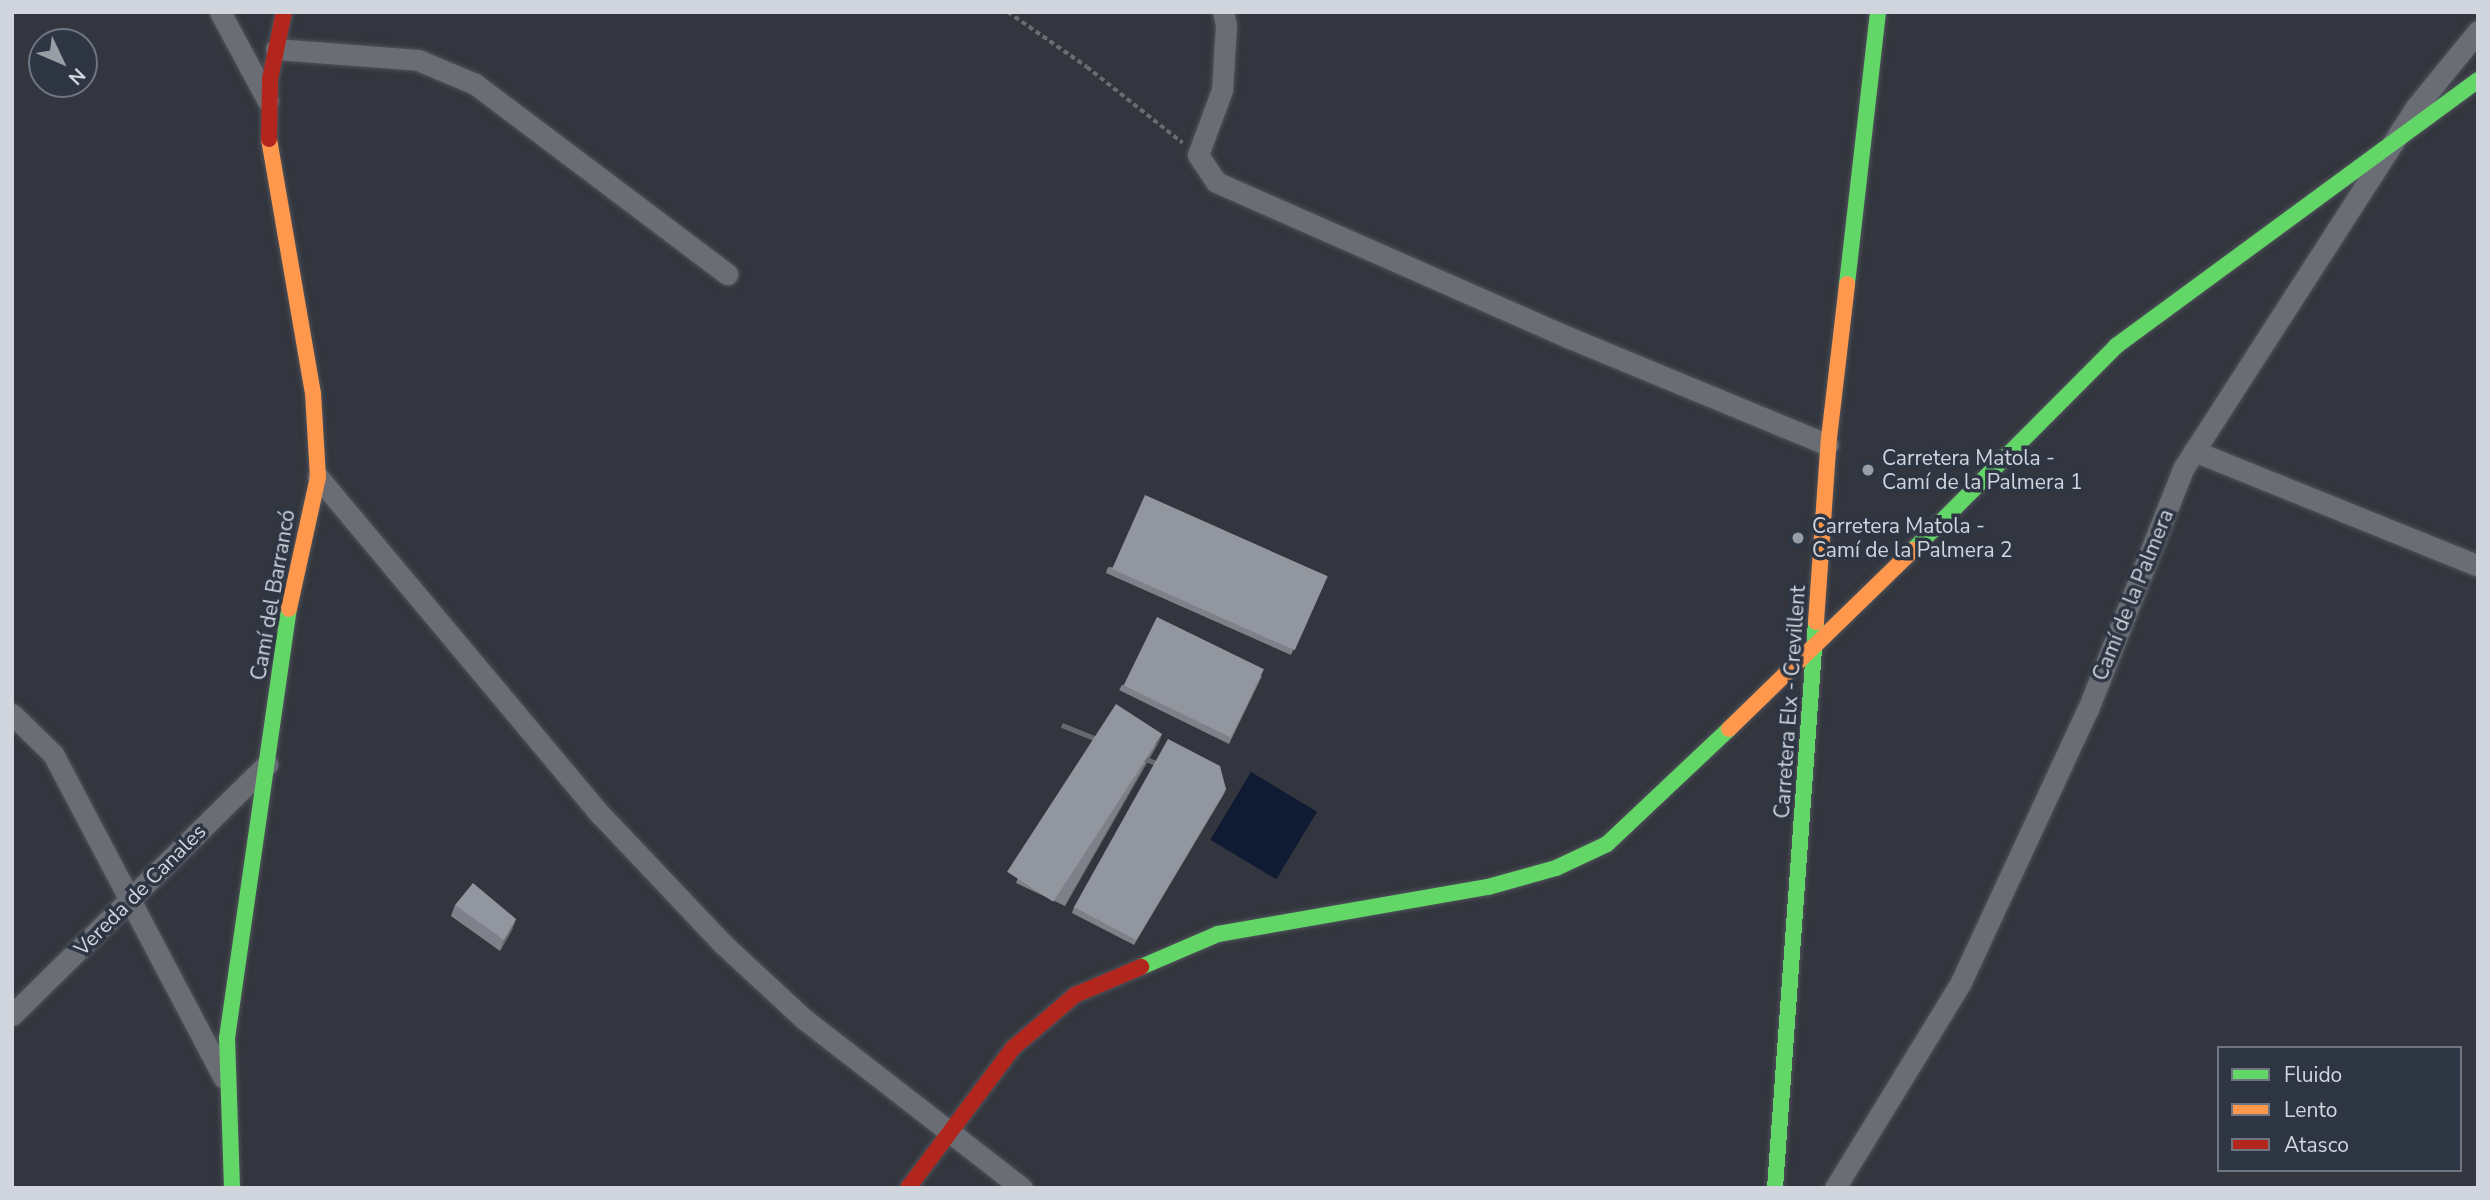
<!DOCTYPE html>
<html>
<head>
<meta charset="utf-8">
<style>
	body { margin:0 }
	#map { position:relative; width:2490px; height:1200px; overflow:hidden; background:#33363e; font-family:"Nunito Sans",sans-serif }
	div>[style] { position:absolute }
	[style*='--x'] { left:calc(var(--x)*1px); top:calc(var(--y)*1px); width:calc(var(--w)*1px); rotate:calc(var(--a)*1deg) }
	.water>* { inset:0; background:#0e1b33; transform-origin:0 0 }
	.path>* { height:3.5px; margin-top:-1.75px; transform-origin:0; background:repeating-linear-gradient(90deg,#696c71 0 5px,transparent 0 8.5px) }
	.roads { filter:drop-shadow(0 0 2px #4f5259) drop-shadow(0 0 2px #4f5259) }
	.street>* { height:21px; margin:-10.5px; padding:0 10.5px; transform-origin:10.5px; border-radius:10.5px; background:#6a6d74 }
	.fast>* { height:16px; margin:-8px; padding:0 8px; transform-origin:8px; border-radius:8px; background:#63d668 }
	.slow>* { height:16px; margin:-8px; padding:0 8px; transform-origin:8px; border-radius:8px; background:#ff974d }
	.jam>* { height:16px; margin:-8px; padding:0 8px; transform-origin:8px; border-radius:8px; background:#b3261e }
	.wall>* { inset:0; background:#7e8189 }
	.shaded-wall>* { inset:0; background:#66696f; transform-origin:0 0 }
	.building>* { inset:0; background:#92969f; transform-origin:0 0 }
	.dots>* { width:19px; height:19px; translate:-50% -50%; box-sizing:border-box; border:4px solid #2e3543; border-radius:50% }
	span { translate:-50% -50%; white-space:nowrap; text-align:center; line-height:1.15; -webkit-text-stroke:7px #2e3543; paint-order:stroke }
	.poi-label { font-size:21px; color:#d0d5de }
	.left { translate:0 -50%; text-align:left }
	.street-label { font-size:21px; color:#d0d5de }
	.frame { position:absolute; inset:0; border:14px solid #d0d5de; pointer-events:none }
	.legend { position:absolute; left:2217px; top:1046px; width:245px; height:126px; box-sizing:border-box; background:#2e3543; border:2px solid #6f7581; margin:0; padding:9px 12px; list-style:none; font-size:21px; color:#d0d5de }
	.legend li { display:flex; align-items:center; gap:14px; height:35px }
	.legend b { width:35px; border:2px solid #6f7581 }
	.north { position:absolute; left:28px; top:28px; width:70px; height:70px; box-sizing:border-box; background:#2e3543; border:2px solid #6f7581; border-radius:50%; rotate:134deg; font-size:19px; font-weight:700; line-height:28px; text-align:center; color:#d0d5de }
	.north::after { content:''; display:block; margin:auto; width:24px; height:32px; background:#999da6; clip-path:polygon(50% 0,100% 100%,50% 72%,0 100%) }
</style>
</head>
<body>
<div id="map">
	<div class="water">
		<i style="left:1251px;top:772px;width:77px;height:79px;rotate:31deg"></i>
	</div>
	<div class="path">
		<i style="--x:1008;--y:12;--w:96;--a:34.8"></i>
		<i style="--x:1087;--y:67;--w:122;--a:38.4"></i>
	</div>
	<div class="roads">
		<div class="street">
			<i style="--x:220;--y:12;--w:101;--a:61.7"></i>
			<i style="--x:1223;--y:12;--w:13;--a:77"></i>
			<i style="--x:1226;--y:25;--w:65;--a:93.5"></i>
			<i style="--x:1222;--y:90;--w:69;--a:110.3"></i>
			<i style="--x:1198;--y:155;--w:32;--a:56"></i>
			<i style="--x:1216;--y:182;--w:387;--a:23.8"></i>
			<i style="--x:1570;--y:338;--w:279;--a:22.5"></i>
			<i style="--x:276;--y:49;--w:142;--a:4.4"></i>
			<i style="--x:418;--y:60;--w:62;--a:22.8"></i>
			<i style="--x:475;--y:84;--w:316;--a:37"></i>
			<i style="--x:2194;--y:451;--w:306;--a:22"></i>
			<i style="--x:318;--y:477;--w:441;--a:50.1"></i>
			<i style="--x:601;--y:815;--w:178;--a:46.6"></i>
			<i style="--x:723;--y:944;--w:110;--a:42.8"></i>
			<i style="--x:804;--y:1019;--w:276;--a:37.8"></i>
			<i style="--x:12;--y:714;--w:57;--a:44.3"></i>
			<i style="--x:53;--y:754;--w:366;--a:62.2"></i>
			<i style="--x:12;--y:1015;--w:358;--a:-44.5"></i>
			<i style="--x:1835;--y:1188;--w:241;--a:-58.5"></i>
			<i style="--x:1961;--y:982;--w:301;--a:-65.1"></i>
			<i style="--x:2088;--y:709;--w:260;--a:-68.4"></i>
			<i style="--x:2184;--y:467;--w:428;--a:-57.2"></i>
			<i style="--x:2416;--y:107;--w:98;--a:-50.8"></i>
		</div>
		<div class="fast">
			<i style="--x:1847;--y:284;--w:274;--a:-83.5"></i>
			<i style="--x:1913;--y:550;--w:288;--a:-45.1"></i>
			<i style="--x:2116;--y:346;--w:449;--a:-36.3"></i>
			<i style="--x:1141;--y:967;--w:84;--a:-23.2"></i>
			<i style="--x:1218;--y:934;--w:274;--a:-9.9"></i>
			<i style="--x:1488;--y:887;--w:71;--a:-15.6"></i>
			<i style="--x:1556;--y:868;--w:56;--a:-25.2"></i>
			<i style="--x:1607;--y:844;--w:168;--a:-43.3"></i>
			<i style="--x:232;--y:1188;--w:150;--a:-91.9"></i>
			<i style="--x:227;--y:1038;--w:433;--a:-81.8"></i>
			<i style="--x:1775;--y:1188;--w:567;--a:-85.86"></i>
		</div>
		<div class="slow">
			<i style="--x:269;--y:139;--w:258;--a:80.2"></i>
			<i style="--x:313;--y:393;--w:84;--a:86.6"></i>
			<i style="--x:318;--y:477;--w:135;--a:102.4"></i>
			<i style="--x:1816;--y:622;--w:184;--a:-86"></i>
			<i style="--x:1829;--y:438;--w:155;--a:-83.3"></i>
			<i style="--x:1729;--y:729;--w:257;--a:-44.2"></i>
		</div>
		<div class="jam">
			<i style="--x:269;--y:139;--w:60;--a:-89"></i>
			<i style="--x:270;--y:79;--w:68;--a:-78.2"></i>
			<i style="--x:908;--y:1188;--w:175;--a:-53.1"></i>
			<i style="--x:1013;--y:1048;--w:82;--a:-40.5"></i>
			<i style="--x:1075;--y:995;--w:72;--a:-23"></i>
		</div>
	</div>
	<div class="wall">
		<i style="clip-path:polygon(1108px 567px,1325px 582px,1291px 655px,1106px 573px)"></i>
		<i style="clip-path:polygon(1262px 676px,1229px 744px,1119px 690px,1122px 685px)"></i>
		<i style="clip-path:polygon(1160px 740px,1065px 906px,1016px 883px,1018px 878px)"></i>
		<i style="clip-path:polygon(1226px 789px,1224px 794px,1134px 945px,1072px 913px,1074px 907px)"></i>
		<i style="clip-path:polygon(455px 905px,516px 919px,512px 930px,500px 951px,451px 916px)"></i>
	</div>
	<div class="shaded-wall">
		<i style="clip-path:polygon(1162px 734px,1160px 740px,1065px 906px,1067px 901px)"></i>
		<i style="left:1226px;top:789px;width:5px;height:176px;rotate:112deg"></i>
		<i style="clip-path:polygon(516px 919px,512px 930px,500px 951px,504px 940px)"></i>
	</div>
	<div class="building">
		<i style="left:1145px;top:495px;width:200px;height:81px;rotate:24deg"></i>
		<i style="left:1157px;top:617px;width:119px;height:76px;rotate:26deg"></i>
		<i style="left:1116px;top:704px;width:55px;height:200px;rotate:33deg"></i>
		<i style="clip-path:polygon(1168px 739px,1220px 766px,1226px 789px,1136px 940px,1074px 907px)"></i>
		<i style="clip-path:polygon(473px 883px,516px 919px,504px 940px,455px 905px)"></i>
	</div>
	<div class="dots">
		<i style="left:1868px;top:470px;background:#999da6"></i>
		<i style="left:1798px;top:538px;background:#999da6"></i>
	</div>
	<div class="poi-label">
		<span class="left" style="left:1882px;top:470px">Carretera Matola -<br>Camí de la Palmera 1</span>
		<span class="left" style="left:1812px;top:538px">Carretera Matola -<br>Camí de la Palmera 2</span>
	</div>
	<div class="street-label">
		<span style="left:273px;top:595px;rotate:-80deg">Camí del Barrancó</span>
		<span style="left:2133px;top:595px;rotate:-68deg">Camí de la Palmera</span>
		<span style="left:1790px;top:702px;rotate:-86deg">Carretera Elx - Crevillent</span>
		<span style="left:140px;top:890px;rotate:-45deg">Vereda de Canales</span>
	</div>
	<div class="frame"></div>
	<ul class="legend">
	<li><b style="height:9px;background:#63d668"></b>Fluido</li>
	<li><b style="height:9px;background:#ff974d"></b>Lento</li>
	<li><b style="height:9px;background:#b3261e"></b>Atasco</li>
	</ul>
	<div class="north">N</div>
</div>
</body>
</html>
